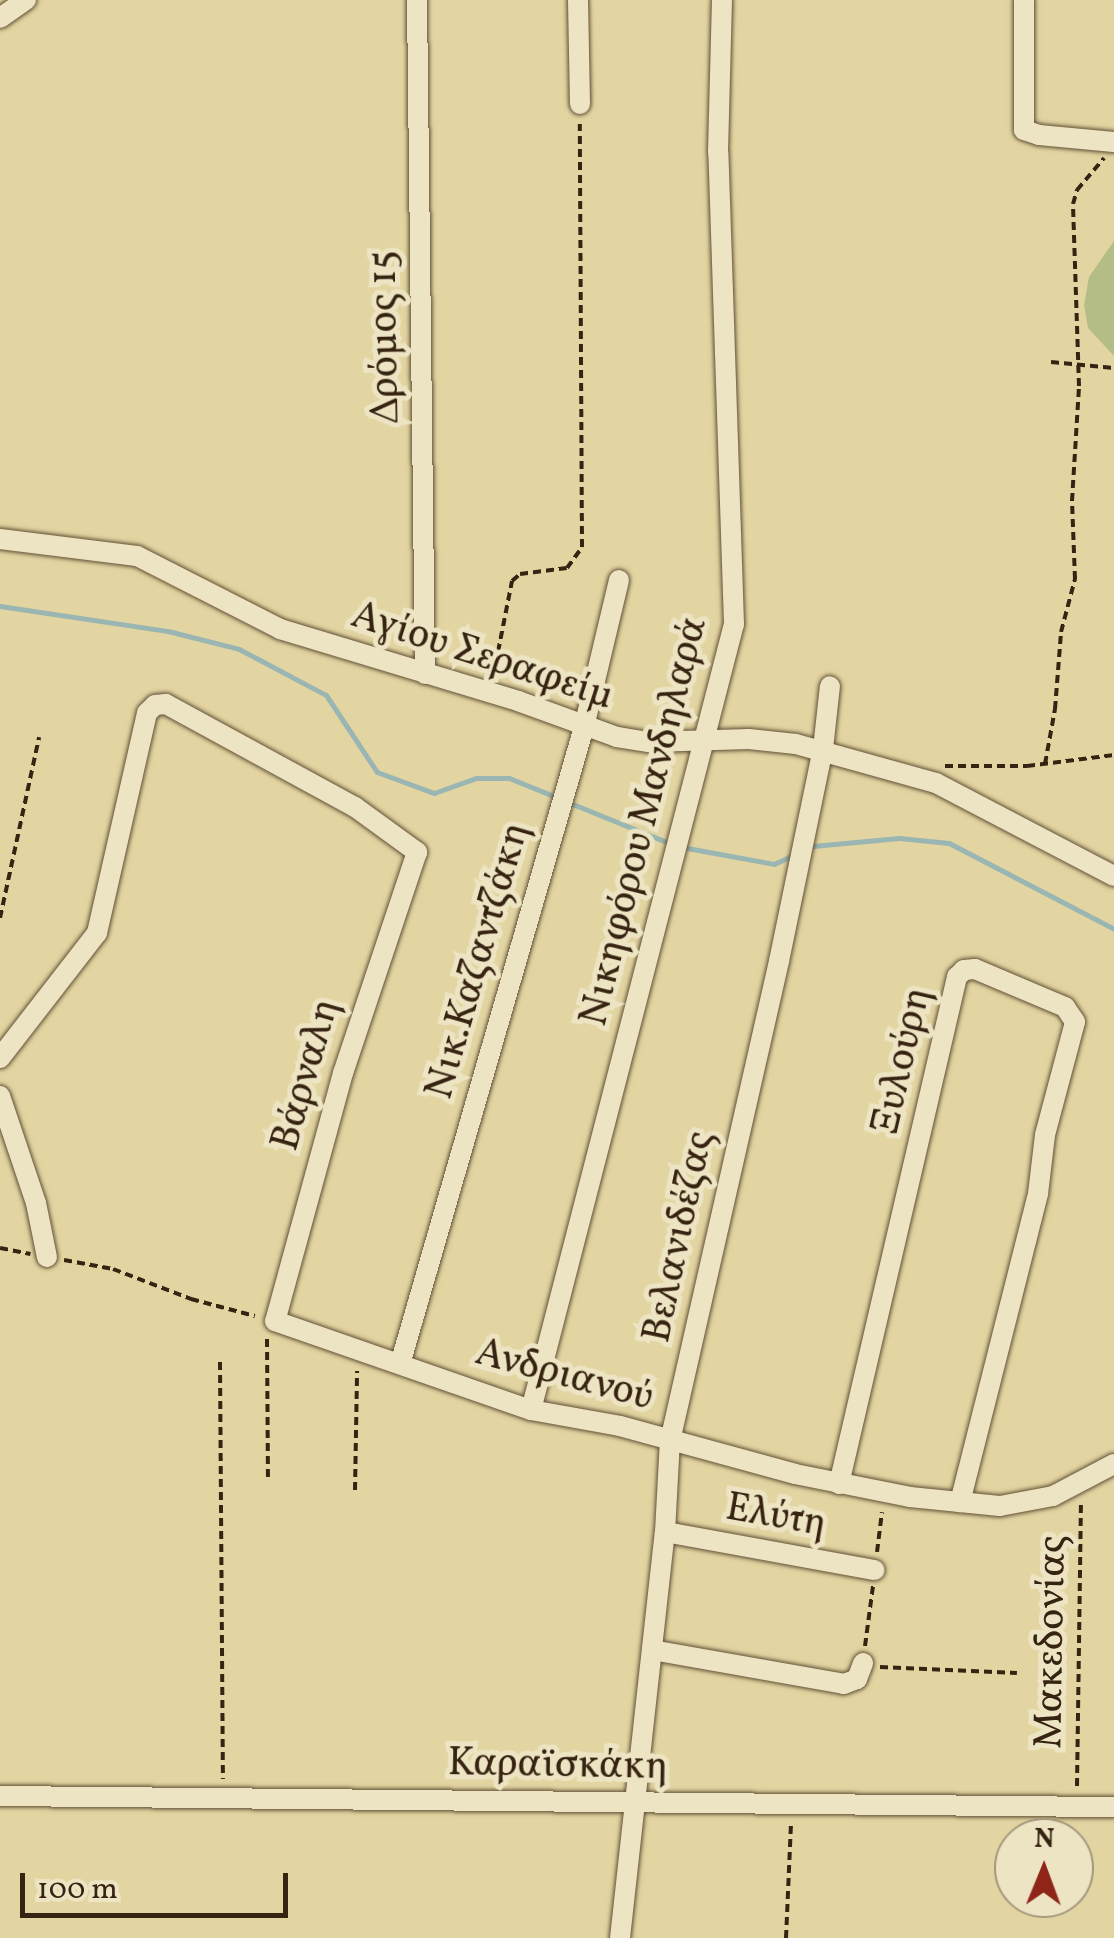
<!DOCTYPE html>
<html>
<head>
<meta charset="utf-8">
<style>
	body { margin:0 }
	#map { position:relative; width:1114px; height:1938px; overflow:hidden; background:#e3d5a2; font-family:Vollkorn,serif }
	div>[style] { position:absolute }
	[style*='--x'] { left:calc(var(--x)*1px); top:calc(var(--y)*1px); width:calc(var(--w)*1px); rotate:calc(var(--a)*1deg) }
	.green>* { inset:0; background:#b3bd85 }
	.stream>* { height:5px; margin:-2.5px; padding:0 2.5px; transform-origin:2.5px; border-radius:2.5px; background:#9ab6b2 }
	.path>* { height:4px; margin-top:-2px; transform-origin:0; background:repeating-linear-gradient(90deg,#372311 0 8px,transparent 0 13px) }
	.roads { filter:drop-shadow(0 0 2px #625035) drop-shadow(0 0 2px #625035) }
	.minor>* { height:20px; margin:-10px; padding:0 10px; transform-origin:10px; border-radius:10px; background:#ede4c3 }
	span { translate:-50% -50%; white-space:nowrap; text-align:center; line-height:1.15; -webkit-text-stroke:10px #ede4c3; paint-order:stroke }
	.street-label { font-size:40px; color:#372311 }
	.north { position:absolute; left:994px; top:1818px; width:100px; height:100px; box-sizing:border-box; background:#ede4c3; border:2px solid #a4977c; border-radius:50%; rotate:1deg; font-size:28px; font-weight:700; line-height:40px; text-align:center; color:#372311 }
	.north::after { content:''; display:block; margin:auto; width:35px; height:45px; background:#8f2418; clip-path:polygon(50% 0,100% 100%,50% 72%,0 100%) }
	.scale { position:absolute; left:20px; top:1873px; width:268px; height:45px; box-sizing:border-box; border:5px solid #372311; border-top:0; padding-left:12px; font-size:30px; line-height:35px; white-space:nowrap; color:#372311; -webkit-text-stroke:8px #ede4c3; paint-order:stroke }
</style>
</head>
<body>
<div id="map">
	<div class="green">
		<i style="clip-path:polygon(1114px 241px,1114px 356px,1088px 328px,1084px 305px,1089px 277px)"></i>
	</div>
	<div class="stream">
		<i style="--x:0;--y:606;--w:170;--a:8.5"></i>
		<i style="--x:168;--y:631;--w:73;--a:14.2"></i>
		<i style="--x:239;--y:649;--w:98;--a:27.9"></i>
		<i style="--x:326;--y:695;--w:92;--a:56.5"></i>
		<i style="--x:377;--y:772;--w:61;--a:20.2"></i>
		<i style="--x:434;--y:793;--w:45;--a:-19.7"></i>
		<i style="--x:476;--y:778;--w:33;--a:0"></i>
		<i style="--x:509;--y:778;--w:51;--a:22"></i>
		<i style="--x:570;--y:803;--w:107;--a:22"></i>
		<i style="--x:813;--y:846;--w:86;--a:-5.3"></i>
		<i style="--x:899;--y:838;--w:50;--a:5.7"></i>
		<i style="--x:949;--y:843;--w:186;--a:27.5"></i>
		<i style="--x:687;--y:848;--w:88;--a:10.4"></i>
		<i style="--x:774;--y:864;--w:23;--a:-25"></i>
	</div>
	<div class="path">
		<i style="--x:1051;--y:362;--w:63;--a:5.4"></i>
		<i style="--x:493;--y:677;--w:98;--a:-78.8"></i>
		<i style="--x:512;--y:581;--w:11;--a:-41"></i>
		<i style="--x:520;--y:574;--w:47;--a:-7.3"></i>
		<i style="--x:567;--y:568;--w:26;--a:-54"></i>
		<i style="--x:582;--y:547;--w:423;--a:-90.3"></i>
		<i style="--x:1045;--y:764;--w:56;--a:-79.7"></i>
		<i style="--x:1055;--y:709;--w:77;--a:-85.5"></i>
		<i style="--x:1061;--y:632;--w:55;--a:-75.2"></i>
		<i style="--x:1075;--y:579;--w:78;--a:-92.2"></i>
		<i style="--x:1072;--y:501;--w:115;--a:-86.5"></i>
		<i style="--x:1079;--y:386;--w:182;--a:-91.9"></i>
		<i style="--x:1073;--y:204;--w:15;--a:-74"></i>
		<i style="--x:1077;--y:190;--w:42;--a:-49.8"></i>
		<i style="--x:945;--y:766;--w:82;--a:0"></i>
		<i style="--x:1027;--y:766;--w:88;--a:-7.2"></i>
		<i style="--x:0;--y:918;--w:185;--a:-77.8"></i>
		<i style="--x:0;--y:1248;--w:31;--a:11"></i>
		<i style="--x:64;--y:1260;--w:50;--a:10.4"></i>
		<i style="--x:113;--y:1269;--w:84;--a:21"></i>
		<i style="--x:191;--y:1299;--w:66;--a:14.9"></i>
		<i style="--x:267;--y:1339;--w:138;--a:89.6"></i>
		<i style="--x:220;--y:1362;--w:417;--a:89.6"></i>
		<i style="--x:355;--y:1490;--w:119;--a:-89"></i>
		<i style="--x:877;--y:1552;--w:40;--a:-82.9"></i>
		<i style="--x:865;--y:1646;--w:61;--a:-82.4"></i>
		<i style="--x:880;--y:1667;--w:137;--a:2.5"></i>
		<i style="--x:1077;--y:1786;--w:285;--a:-89.2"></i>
		<i style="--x:786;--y:1938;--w:115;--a:-87.5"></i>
	</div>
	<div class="roads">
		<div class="minor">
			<i style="--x:417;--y:0;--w:674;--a:89.32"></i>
			<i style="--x:578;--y:0;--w:104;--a:88.9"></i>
			<i style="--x:1024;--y:0;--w:130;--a:90"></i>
			<i style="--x:1024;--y:130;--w:16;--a:18"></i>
			<i style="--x:1039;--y:135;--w:75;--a:5.3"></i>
			<i style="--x:0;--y:18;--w:32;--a:-35"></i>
			<i style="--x:0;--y:539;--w:138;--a:7.1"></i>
			<i style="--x:137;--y:556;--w:161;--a:27"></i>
			<i style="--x:280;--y:629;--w:249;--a:16.8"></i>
			<i style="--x:518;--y:701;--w:105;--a:20"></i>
			<i style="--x:617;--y:737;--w:32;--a:9"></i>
			<i style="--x:649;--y:742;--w:100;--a:-1.7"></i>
			<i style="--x:749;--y:739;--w:47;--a:6.1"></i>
			<i style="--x:796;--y:744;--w:145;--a:15.6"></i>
			<i style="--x:936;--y:783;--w:201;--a:27.6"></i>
			<i style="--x:0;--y:1058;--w:158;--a:-52.2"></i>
			<i style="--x:97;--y:933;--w:226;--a:-77.2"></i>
			<i style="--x:147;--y:713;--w:11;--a:-45"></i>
			<i style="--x:155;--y:705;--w:11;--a:-5"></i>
			<i style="--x:166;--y:704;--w:215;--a:28.6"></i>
			<i style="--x:355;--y:807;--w:77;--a:36"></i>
			<i style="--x:417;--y:852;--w:233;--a:108.5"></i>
			<i style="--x:343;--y:1073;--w:257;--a:105.3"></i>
			<i style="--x:275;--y:1321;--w:271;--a:19.2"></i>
			<i style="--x:531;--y:1410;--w:90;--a:10.2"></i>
			<i style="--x:620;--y:1426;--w:181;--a:15.3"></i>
			<i style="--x:795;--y:1474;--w:117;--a:11.3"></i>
			<i style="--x:910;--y:1497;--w:90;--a:5.7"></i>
			<i style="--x:1000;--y:1506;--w:54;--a:-10.7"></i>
			<i style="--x:1053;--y:1496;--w:69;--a:-27.7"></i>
			<i style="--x:0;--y:1096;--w:113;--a:71.4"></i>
			<i style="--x:36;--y:1203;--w:55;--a:78.5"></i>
			<i style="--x:401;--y:1361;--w:660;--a:-73.9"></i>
			<i style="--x:584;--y:727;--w:151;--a:-76.6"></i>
			<i style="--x:531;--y:1410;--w:812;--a:-75.52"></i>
			<i style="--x:734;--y:624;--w:472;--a:-91.9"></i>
			<i style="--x:718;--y:152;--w:152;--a:-88.5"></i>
			<i style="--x:839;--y:1484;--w:521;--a:-76.9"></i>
			<i style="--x:957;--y:977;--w:10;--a:-45"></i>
			<i style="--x:964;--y:970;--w:11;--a:-5"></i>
			<i style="--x:975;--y:969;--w:98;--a:22.9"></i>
			<i style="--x:1065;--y:1007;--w:18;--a:56"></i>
			<i style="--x:1075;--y:1022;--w:117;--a:104.9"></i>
			<i style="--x:1045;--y:1135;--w:59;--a:96.8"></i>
			<i style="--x:1038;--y:1194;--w:318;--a:104.2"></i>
			<i style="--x:665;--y:1532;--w:213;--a:10.3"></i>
			<i style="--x:652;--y:1650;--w:195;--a:10"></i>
			<i style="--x:844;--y:1684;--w:14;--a:-21"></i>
			<i style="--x:857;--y:1679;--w:17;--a:-69"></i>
			<i style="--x:0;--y:1796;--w:1114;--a:0.57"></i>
			<i style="--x:620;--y:1938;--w:408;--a:-83.7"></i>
			<i style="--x:665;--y:1532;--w:91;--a:-86.9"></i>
			<i style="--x:670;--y:1441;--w:492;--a:-77.2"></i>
			<i style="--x:779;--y:961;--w:217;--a:-78.3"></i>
			<i style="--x:823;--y:749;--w:63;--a:-83.7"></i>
		</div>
	</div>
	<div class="street-label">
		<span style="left:386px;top:337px;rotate:-91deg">Δρόμος 15</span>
		<span style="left:482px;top:657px;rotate:18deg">Αγίου Σεραφείμ</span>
		<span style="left:645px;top:822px;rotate:-76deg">Νικηφόρου Μανδηλαρά</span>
		<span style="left:479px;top:961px;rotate:-74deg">Νικ.Καζαντζάκη</span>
		<span style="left:903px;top:1061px;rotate:-77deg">Ξυλούρη</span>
		<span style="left:307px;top:1075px;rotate:-74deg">Βάρναλη</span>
		<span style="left:680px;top:1237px;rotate:-78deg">Βελανιδέζας</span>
		<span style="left:564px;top:1376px;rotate:15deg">Ανδριανού</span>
		<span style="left:776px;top:1517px;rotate:10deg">Ελύτη</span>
		<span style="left:1052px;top:1642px;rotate:-89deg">Μακεδονίας</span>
		<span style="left:558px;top:1766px;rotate:1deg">Καραϊσκάκη</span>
	</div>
	<div class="north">N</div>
	<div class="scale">100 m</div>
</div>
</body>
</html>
